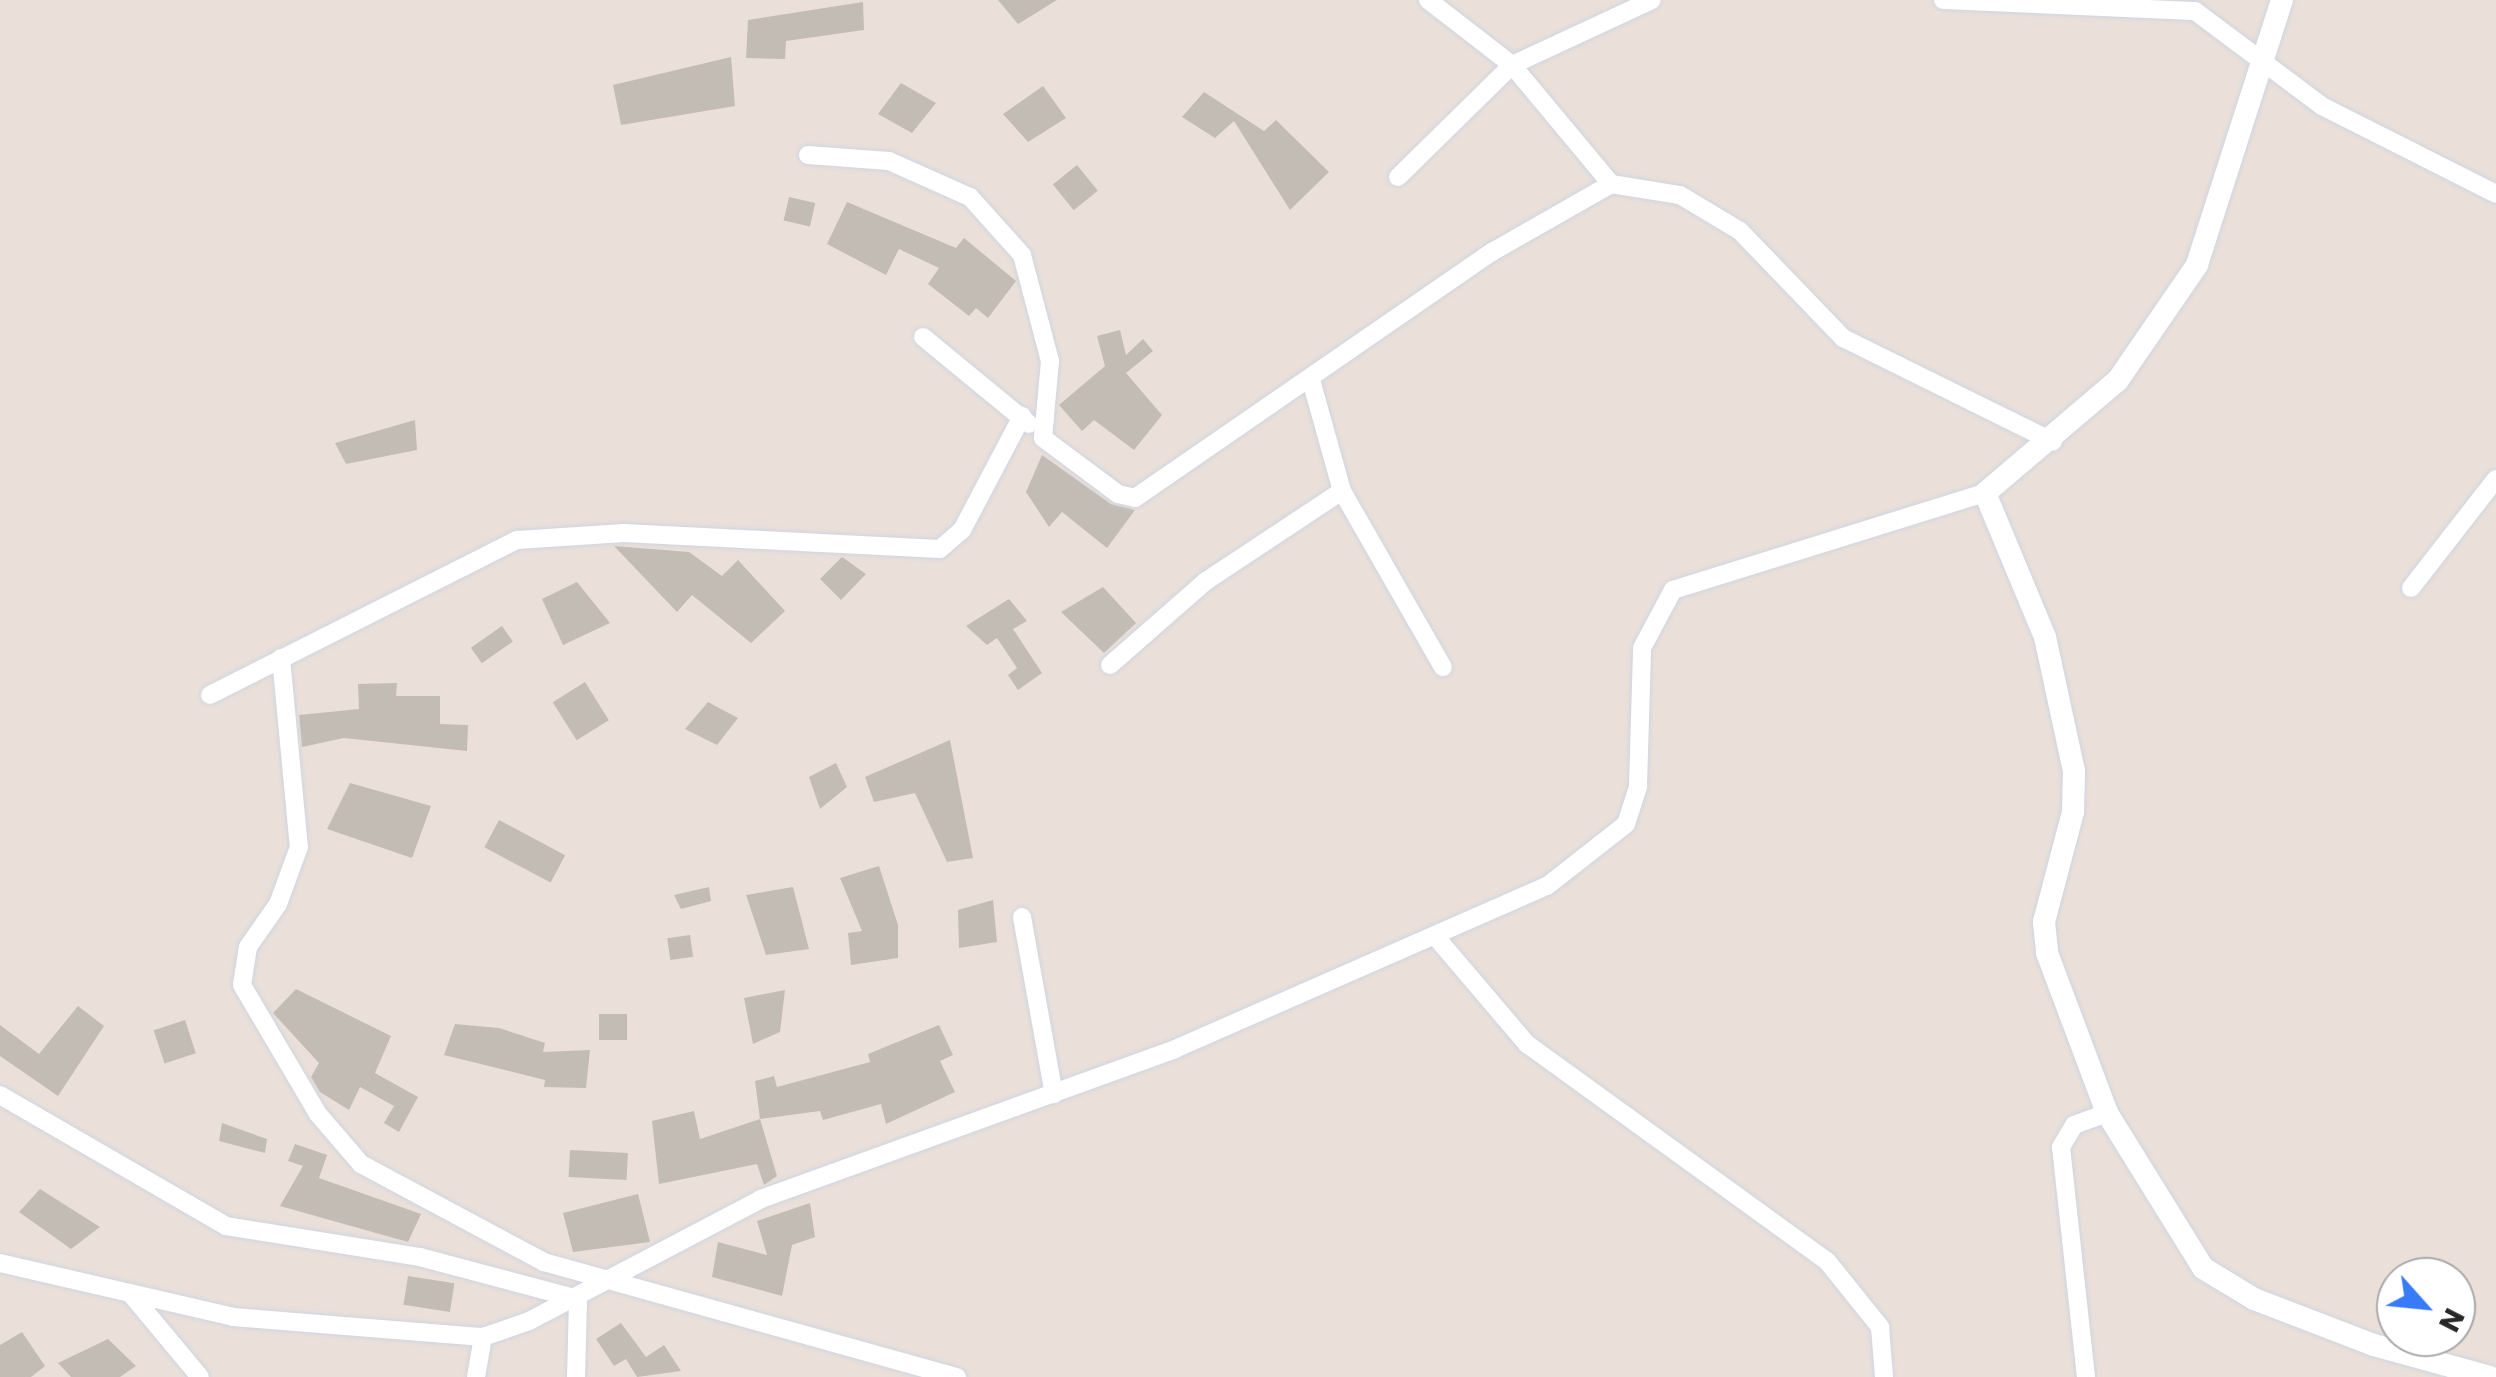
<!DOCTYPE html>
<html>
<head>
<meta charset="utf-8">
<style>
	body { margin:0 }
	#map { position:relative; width:2496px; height:1377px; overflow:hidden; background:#ebe0d9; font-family:Poppins,sans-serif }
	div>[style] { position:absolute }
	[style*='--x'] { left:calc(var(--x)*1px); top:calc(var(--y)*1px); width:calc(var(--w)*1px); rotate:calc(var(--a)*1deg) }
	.building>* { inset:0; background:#c2bcb5; transform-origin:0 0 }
	.roads { filter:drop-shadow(0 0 2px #cfd5e1) drop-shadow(0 0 2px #cfd5e1) }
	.street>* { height:18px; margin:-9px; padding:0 9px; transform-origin:9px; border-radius:9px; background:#fff }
	.secondary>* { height:22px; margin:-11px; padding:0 11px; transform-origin:11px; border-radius:11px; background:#fff }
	span { translate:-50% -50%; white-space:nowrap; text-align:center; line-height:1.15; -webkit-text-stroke:8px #fff; paint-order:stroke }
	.north { position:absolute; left:2376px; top:1257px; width:100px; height:100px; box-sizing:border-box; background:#fff; border:2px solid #a9a9a9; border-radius:50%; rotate:117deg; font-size:28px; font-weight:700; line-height:40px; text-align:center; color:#282828 }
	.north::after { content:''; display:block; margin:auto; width:35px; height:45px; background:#387bf8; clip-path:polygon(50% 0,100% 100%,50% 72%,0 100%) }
</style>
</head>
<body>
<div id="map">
	<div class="building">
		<i style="clip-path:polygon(998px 0,1057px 0,1018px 24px)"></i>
		<i style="clip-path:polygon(863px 2px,864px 30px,786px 41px,785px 59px,746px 58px,748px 20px)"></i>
		<i style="clip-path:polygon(731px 57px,735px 106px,621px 125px,613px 85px)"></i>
		<i style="clip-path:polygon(901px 83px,936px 103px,912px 133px,878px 114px)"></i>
		<i style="clip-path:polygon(1043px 86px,1066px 118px,1028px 142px,1003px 114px)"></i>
		<i style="clip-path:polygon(1204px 92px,1264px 131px,1276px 120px,1329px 172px,1290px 210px,1234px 121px,1215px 138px,1182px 117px)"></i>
		<i style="left:1077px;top:165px;width:33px;height:31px;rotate:51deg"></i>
		<i style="left:789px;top:197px;width:27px;height:24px;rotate:13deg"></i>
		<i style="clip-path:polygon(847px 202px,956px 248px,964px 238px,1016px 281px,988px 318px,976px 308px,969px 316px,928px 284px,939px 268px,899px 249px,886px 275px,827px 244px)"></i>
		<i style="clip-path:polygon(1120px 330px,1126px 355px,1143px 339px,1153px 351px,1126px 373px,1162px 415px,1134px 450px,1094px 420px,1082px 431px,1059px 405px,1105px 366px,1097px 336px)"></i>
		<i style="clip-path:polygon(415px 420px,417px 450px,346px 464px,335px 443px)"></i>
		<i style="clip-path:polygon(1042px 455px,1111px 504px,1135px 510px,1107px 548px,1062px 512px,1049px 527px,1026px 492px)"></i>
		<i style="clip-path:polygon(614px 546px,689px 552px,722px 576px,738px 560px,785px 611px,751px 643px,692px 595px,677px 612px)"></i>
		<i style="clip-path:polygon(842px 557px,866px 574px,841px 600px,820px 579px)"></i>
		<i style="clip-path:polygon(577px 582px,610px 623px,563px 645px,542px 599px)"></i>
		<i style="clip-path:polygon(1103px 587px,1136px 623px,1104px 653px,1061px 612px)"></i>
		<i style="clip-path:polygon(1009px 599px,1027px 621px,1013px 629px,1042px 673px,1018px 690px,1008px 675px,1017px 668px,997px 638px,987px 645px,966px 626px)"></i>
		<i style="left:502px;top:626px;width:19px;height:38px;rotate:55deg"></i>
		<i style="left:585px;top:682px;width:45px;height:38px;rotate:58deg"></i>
		<i style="clip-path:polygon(397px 683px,396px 696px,440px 696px,440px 724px,468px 725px,467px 751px,344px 738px,302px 747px,299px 715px,359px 709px,358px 684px)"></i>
		<i style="clip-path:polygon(708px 702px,738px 718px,717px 745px,685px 729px)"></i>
		<i style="clip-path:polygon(950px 740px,973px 858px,947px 862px,915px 793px,874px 802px,865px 777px)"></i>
		<i style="clip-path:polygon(836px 763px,847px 787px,820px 809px,809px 777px)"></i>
		<i style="clip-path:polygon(350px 783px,431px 806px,412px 858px,327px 829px)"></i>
		<i style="left:499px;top:820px;width:75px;height:31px;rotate:28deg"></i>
		<i style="clip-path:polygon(879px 866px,898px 925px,898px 958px,851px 965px,848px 933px,862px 931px,840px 878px)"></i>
		<i style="clip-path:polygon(709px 887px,711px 901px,681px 909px,674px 895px)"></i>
		<i style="clip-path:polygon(793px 887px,809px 949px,766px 955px,746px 895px)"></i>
		<i style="clip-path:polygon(993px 900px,997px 942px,959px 948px,958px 910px)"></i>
		<i style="left:690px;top:935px;width:22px;height:23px;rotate:82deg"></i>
		<i style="clip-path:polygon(296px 989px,391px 1036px,375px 1073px,418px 1097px,399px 1132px,384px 1123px,394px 1106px,360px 1087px,349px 1110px,320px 1092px,311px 1077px,319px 1063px,273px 1013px)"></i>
		<i style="clip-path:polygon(785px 990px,780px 1032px,753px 1044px,744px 998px)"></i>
		<i style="clip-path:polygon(78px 1006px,104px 1026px,58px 1096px,0 1056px,0 1025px,39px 1054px)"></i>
		<i style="left:599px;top:1014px;width:28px;height:26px"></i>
		<i style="left:185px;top:1020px;width:35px;height:33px;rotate:72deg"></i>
		<i style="clip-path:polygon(455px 1024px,499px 1028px,545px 1043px,543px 1052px,590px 1050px,586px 1088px,544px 1087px,545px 1080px,444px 1055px)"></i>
		<i style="clip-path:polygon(939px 1025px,953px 1055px,940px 1061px,955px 1092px,886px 1124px,881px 1104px,823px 1120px,820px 1111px,760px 1119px,755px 1081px,774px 1076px,777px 1087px,870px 1062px,868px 1054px)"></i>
		<i style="clip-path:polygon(694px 1111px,700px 1139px,760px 1119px,777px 1176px,764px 1185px,757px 1164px,659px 1184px,652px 1121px)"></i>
		<i style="clip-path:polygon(222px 1123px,267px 1139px,265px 1153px,219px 1141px)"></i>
		<i style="clip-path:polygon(295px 1144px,327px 1155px,319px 1178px,421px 1214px,408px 1242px,280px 1206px,303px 1166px,288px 1161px)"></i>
		<i style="left:570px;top:1150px;width:58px;height:27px;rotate:3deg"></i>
		<i style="clip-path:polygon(40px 1189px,100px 1227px,71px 1249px,19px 1212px)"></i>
		<i style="clip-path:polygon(638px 1194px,650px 1242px,573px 1252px,563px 1213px)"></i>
		<i style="clip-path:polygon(810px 1203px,815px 1237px,792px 1245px,782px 1296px,712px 1277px,718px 1242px,767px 1255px,757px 1221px)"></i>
		<i style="left:408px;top:1276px;width:47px;height:29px;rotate:9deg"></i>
		<i style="clip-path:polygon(621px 1323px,646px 1357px,664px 1345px,681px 1371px,637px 1377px,626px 1359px,614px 1366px,596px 1339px)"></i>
		<i style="clip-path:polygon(22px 1332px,45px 1366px,31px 1377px,0 1377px,0 1345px)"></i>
		<i style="clip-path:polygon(108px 1339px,136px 1366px,120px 1377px,71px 1377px,58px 1363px)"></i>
	</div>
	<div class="roads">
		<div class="street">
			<i style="--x:1428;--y:0;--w:106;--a:37.7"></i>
			<i style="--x:1512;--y:65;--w:155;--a:50.2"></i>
			<i style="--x:1943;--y:0;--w:252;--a:2.5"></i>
			<i style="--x:2195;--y:11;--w:159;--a:36.8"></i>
			<i style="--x:2322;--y:106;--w:195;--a:26.8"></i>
			<i style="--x:808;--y:155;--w:81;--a:4.2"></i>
			<i style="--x:889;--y:161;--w:89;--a:24"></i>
			<i style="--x:970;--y:197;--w:78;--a:48.1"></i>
			<i style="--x:1022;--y:255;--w:110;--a:75.2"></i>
			<i style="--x:1050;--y:361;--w:77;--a:95.2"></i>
			<i style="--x:1043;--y:438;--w:94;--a:36.7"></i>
			<i style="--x:1118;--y:494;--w:17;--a:13"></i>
			<i style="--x:1135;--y:498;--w:434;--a:-34.6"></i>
			<i style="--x:1492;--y:252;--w:137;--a:-29.7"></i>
			<i style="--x:1611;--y:184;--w:70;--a:9.1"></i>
			<i style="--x:1680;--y:195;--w:70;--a:31"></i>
			<i style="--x:1740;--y:231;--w:149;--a:46.1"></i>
			<i style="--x:1843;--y:338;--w:234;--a:26.3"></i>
			<i style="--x:1398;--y:177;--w:160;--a:-44.5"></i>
			<i style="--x:1512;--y:65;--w:154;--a:-24.9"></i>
			<i style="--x:923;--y:337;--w:137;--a:39.4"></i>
			<i style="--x:1311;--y:380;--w:115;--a:74.4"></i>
			<i style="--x:1342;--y:491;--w:203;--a:60.2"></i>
			<i style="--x:2411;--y:588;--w:138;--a:-52.1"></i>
			<i style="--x:281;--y:658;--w:190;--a:84.6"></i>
			<i style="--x:299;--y:847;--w:61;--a:110.2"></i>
			<i style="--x:278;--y:904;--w:52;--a:124.9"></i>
			<i style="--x:248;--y:947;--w:38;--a:99"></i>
			<i style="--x:242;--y:985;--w:150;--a:59.5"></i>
			<i style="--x:318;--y:1114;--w:66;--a:49.3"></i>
			<i style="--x:361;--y:1164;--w:208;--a:28.2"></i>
			<i style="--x:544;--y:1262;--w:429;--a:15.6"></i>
			<i style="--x:1110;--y:665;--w:128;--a:-41.2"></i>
			<i style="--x:1206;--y:581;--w:163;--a:-33.5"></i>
			<i style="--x:210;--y:695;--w:344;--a:-26.8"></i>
			<i style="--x:517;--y:540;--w:107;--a:-3.7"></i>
			<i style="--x:624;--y:533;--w:316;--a:2.9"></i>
			<i style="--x:940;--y:549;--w:29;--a:-41"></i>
			<i style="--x:962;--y:530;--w:129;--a:-62.2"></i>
			<i style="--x:1022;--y:917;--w:180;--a:79.8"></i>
			<i style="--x:1435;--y:936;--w:142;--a:49.6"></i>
			<i style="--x:1527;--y:1044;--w:370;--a:35.9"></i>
			<i style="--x:1827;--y:1261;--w:85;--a:51.2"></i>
			<i style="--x:1880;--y:1327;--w:50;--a:85.4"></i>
			<i style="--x:0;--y:1095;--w:261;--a:30.1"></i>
			<i style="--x:226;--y:1226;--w:196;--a:9.1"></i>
			<i style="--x:420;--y:1257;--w:163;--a:14.9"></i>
			<i style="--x:0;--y:1263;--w:239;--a:13"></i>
			<i style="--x:233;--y:1317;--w:251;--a:4.6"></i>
			<i style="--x:483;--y:1337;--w:49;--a:-19.2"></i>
			<i style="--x:529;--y:1321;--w:262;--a:-27.7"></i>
			<i style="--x:761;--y:1199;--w:440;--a:-19.9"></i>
			<i style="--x:1175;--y:1049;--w:406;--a:-23.7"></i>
			<i style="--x:1547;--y:886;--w:100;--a:-38.1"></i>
			<i style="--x:1626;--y:824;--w:40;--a:-72"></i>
			<i style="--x:1638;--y:786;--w:138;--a:-88.3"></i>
			<i style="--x:1642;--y:648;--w:66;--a:-61.9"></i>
			<i style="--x:1673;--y:590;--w:327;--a:-17.3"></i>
			<i style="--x:130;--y:1293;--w:109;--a:50.2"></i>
			<i style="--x:476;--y:1377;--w:41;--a:-80.1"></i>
			<i style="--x:576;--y:1377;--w:78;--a:-88.5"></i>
			<i style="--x:2086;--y:1377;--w:231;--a:-96.2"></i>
			<i style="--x:2061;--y:1147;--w:26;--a:-59"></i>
			<i style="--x:2074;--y:1125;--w:35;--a:-20"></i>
		</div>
		<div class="secondary">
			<i style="--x:2282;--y:0;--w:278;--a:107.8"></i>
			<i style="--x:2197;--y:265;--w:140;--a:124.5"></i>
			<i style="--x:2118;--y:380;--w:175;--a:139.6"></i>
			<i style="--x:1985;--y:493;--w:156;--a:67.4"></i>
			<i style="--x:2045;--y:637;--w:137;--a:77.8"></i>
			<i style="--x:2074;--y:771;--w:41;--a:91.4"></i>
			<i style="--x:2073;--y:812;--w:114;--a:104.8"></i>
			<i style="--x:2044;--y:922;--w:31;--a:84"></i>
			<i style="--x:2047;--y:953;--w:171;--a:69.4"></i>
			<i style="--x:2107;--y:1113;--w:182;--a:58.2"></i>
			<i style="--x:2203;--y:1268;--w:60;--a:31.3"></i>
			<i style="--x:2254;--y:1299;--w:129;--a:21"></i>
			<i style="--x:2374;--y:1345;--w:120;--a:15.4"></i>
		</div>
	</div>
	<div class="north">N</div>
</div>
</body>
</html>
